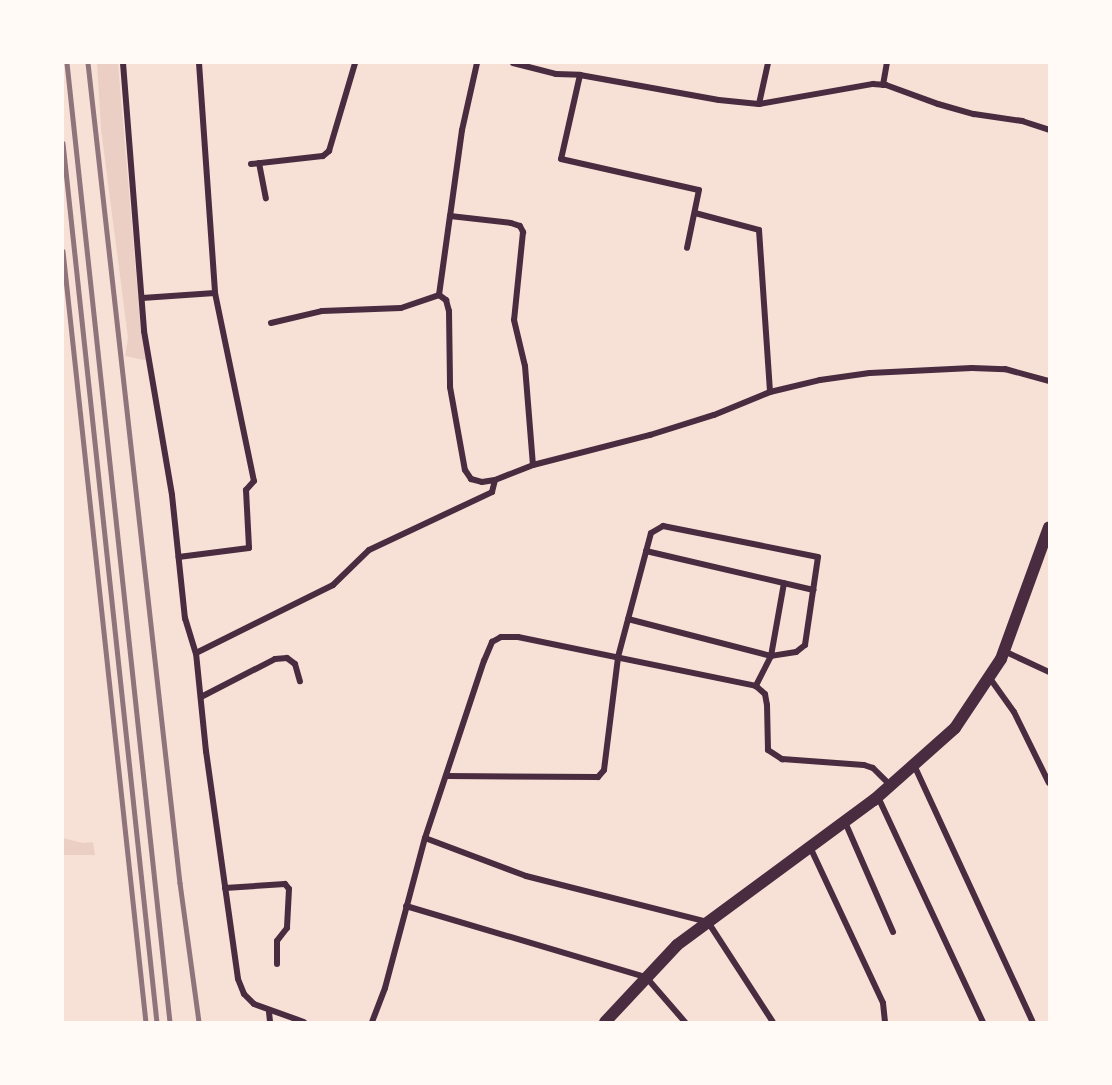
<!DOCTYPE html>
<html>
<head>
<meta charset="utf-8">
<style>
	body { margin:0 }
	#map { position:relative; width:1112px; height:1085px; overflow:hidden; background:#f7e1d7; font-family:Montserrat,sans-serif }
	div>[style] { position:absolute }
	[style*='--x'] { left:calc(var(--x)*1px); top:calc(var(--y)*1px); width:calc(var(--w)*1px); rotate:calc(var(--a)*1deg) }
	.green>* { inset:0; background:#ebcfc5 }
	.minor>* { height:6px; margin:-3px; padding:0 3px; transform-origin:3px; border-radius:3px; background:#4a2c40 }
	.secondary>* { height:12px; margin:-6px; padding:0 6px; transform-origin:6px; border-radius:6px; background:#4a2c40 }
	.rail>* { height:4.5px; margin:-2.25px; padding:0 2.25px; transform-origin:2.25px; border-radius:2.25px; background:#8f747c }
	span { translate:-50% -50%; white-space:nowrap; text-align:center; line-height:1.15; -webkit-text-stroke:5px #fffaf5; paint-order:stroke }
	.frame { position:absolute; inset:0; border:64px solid #fffaf5; pointer-events:none }
</style>
</head>
<body>
<div id="map">
	<div class="green">
		<i style="clip-path:polygon(97px 63px,118px 63px,141px 332px,149px 361px,125px 356px,128px 338px,101px 129px)"></i>
		<i style="clip-path:polygon(63px 838px,83px 843px,93px 842px,95px 855px,63px 855px)"></i>
	</div>
	<div class="minor">
		<i style="--x:123;--y:63;--w:269;--a:85.5"></i>
		<i style="--x:144;--y:331;--w:166;--a:80.3"></i>
		<i style="--x:172;--y:495;--w:124;--a:84"></i>
		<i style="--x:185;--y:618;--w:37;--a:73"></i>
		<i style="--x:196;--y:653;--w:99;--a:84.2"></i>
		<i style="--x:206;--y:751;--w:230;--a:82"></i>
		<i style="--x:238;--y:979;--w:16;--a:68"></i>
		<i style="--x:244;--y:994;--w:14;--a:45"></i>
		<i style="--x:254;--y:1004;--w:53;--a:19.8"></i>
		<i style="--x:199;--y:63;--w:231;--a:86"></i>
		<i style="--x:477;--y:63;--w:69;--a:102.6"></i>
		<i style="--x:462;--y:130;--w:87;--a:97.9"></i>
		<i style="--x:450;--y:216;--w:61;--a:6.5"></i>
		<i style="--x:511;--y:223;--w:9;--a:18"></i>
		<i style="--x:520;--y:226;--w:7;--a:63"></i>
		<i style="--x:523;--y:232;--w:88;--a:95.8"></i>
		<i style="--x:514;--y:320;--w:47;--a:76.6"></i>
		<i style="--x:525;--y:366;--w:99;--a:85.4"></i>
		<i style="--x:533;--y:465;--w:121;--a:-14.4"></i>
		<i style="--x:650;--y:435;--w:67;--a:-17.4"></i>
		<i style="--x:714;--y:415;--w:61;--a:-22.3"></i>
		<i style="--x:770;--y:392;--w:51;--a:-13.5"></i>
		<i style="--x:820;--y:380;--w:50;--a:-8"></i>
		<i style="--x:870;--y:373;--w:102;--a:-2.8"></i>
		<i style="--x:972;--y:368;--w:33;--a:2"></i>
		<i style="--x:1005;--y:369;--w:46;--a:15.3"></i>
		<i style="--x:513;--y:63;--w:44;--a:14.3"></i>
		<i style="--x:556;--y:74;--w:24;--a:2"></i>
		<i style="--x:580;--y:75;--w:141;--a:10.2"></i>
		<i style="--x:719;--y:100;--w:40;--a:5.7"></i>
		<i style="--x:759;--y:104;--w:116;--a:-10"></i>
		<i style="--x:873;--y:84;--w:13;--a:4"></i>
		<i style="--x:886;--y:85;--w:55;--a:20.1"></i>
		<i style="--x:938;--y:104;--w:37;--a:16"></i>
		<i style="--x:974;--y:114;--w:49;--a:8.3"></i>
		<i style="--x:1022;--y:121;--w:28;--a:18"></i>
		<i style="--x:580;--y:75;--w:86;--a:102.7"></i>
		<i style="--x:561;--y:159;--w:141;--a:12.7"></i>
		<i style="--x:699;--y:190;--w:59;--a:101.7"></i>
		<i style="--x:883;--y:85;--w:22;--a:-80"></i>
		<i style="--x:759;--y:104;--w:42;--a:-77.6"></i>
		<i style="--x:259;--y:163;--w:36;--a:79"></i>
		<i style="--x:251;--y:164;--w:72;--a:-6.3"></i>
		<i style="--x:323;--y:156;--w:8;--a:-40"></i>
		<i style="--x:329;--y:151;--w:92;--a:-73.5"></i>
		<i style="--x:695;--y:213;--w:66;--a:14.9"></i>
		<i style="--x:759;--y:230;--w:162;--a:86.1"></i>
		<i style="--x:439;--y:295;--w:9;--a:36"></i>
		<i style="--x:446;--y:300;--w:11;--a:75"></i>
		<i style="--x:449;--y:311;--w:76;--a:89.2"></i>
		<i style="--x:450;--y:387;--w:84;--a:79.8"></i>
		<i style="--x:465;--y:470;--w:11;--a:56"></i>
		<i style="--x:471;--y:479;--w:11;--a:15"></i>
		<i style="--x:482;--y:482;--w:13;--a:-9"></i>
		<i style="--x:495;--y:480;--w:41;--a:-21.5"></i>
		<i style="--x:142;--y:298;--w:73;--a:-3.9"></i>
		<i style="--x:215;--y:293;--w:192;--a:78.3"></i>
		<i style="--x:254;--y:481;--w:12;--a:132"></i>
		<i style="--x:246;--y:490;--w:58;--a:87"></i>
		<i style="--x:249;--y:548;--w:71;--a:172.7"></i>
		<i style="--x:271;--y:323;--w:52;--a:-13.2"></i>
		<i style="--x:322;--y:311;--w:79;--a:-2.2"></i>
		<i style="--x:401;--y:308;--w:40;--a:-18.9"></i>
		<i style="--x:439;--y:295;--w:80;--a:-82.1"></i>
		<i style="--x:646;--y:551;--w:172;--a:13.1"></i>
		<i style="--x:628;--y:619;--w:148;--a:14.5"></i>
		<i style="--x:771;--y:656;--w:74;--a:-79.9"></i>
		<i style="--x:1004;--y:651;--w:50;--a:25"></i>
		<i style="--x:196;--y:653;--w:153;--a:-26.4"></i>
		<i style="--x:333;--y:585;--w:50;--a:-44.2"></i>
		<i style="--x:369;--y:550;--w:136;--a:-25.2"></i>
		<i style="--x:492;--y:492;--w:12;--a:-76"></i>
		<i style="--x:989;--y:677;--w:43;--a:54.5"></i>
		<i style="--x:1014;--y:712;--w:79;--a:63.8"></i>
		<i style="--x:201;--y:697;--w:83;--a:-27.2"></i>
		<i style="--x:275;--y:659;--w:12;--a:-5"></i>
		<i style="--x:287;--y:658;--w:10;--a:37"></i>
		<i style="--x:295;--y:664;--w:18;--a:74"></i>
		<i style="--x:914;--y:765;--w:283;--a:65.2"></i>
		<i style="--x:446;--y:776;--w:152;--a:0.4"></i>
		<i style="--x:598;--y:777;--w:9;--a:-49"></i>
		<i style="--x:604;--y:770;--w:114;--a:-82.9"></i>
		<i style="--x:618;--y:657;--w:128;--a:-75.1"></i>
		<i style="--x:651;--y:533;--w:14;--a:-30"></i>
		<i style="--x:663;--y:526;--w:158;--a:11.3"></i>
		<i style="--x:818;--y:557;--w:89;--a:98.4"></i>
		<i style="--x:805;--y:645;--w:11;--a:142"></i>
		<i style="--x:796;--y:652;--w:25;--a:171"></i>
		<i style="--x:771;--y:656;--w:34;--a:117"></i>
		<i style="--x:878;--y:797;--w:248;--a:65"></i>
		<i style="--x:845;--y:822;--w:120;--a:66.4"></i>
		<i style="--x:425;--y:838;--w:108;--a:20.6"></i>
		<i style="--x:526;--y:876;--w:188;--a:14.2"></i>
		<i style="--x:708;--y:922;--w:119;--a:57"></i>
		<i style="--x:810;--y:847;--w:172;--a:64.9"></i>
		<i style="--x:883;--y:1003;--w:19;--a:84"></i>
		<i style="--x:225;--y:888;--w:60;--a:-3.8"></i>
		<i style="--x:285;--y:884;--w:6;--a:51"></i>
		<i style="--x:289;--y:889;--w:39;--a:93"></i>
		<i style="--x:287;--y:928;--w:16;--a:128"></i>
		<i style="--x:277;--y:941;--w:23;--a:90"></i>
		<i style="--x:406;--y:906;--w:250;--a:16.5"></i>
		<i style="--x:646;--y:977;--w:60;--a:49.1"></i>
		<i style="--x:269;--y:1012;--w:10;--a:84"></i>
		<i style="--x:372;--y:1022;--w:36;--a:-69"></i>
		<i style="--x:385;--y:988;--w:155;--a:-75.1"></i>
		<i style="--x:425;--y:838;--w:187;--a:-71.6"></i>
		<i style="--x:484;--y:661;--w:21;--a:-67"></i>
		<i style="--x:492;--y:642;--w:10;--a:-29"></i>
		<i style="--x:501;--y:637;--w:17;--a:0"></i>
		<i style="--x:518;--y:637;--w:243;--a:11.6"></i>
		<i style="--x:756;--y:686;--w:12;--a:42"></i>
		<i style="--x:765;--y:694;--w:11;--a:80"></i>
		<i style="--x:767;--y:705;--w:45;--a:88.7"></i>
		<i style="--x:768;--y:750;--w:17;--a:33"></i>
		<i style="--x:782;--y:759;--w:82;--a:4.2"></i>
		<i style="--x:864;--y:765;--w:9;--a:18"></i>
		<i style="--x:873;--y:768;--w:24;--a:45"></i>
	</div>
	<div class="secondary">
		<i style="--x:605;--y:1022;--w:105;--a:-46.9"></i>
		<i style="--x:677;--y:945;--w:245;--a:-36.4"></i>
		<i style="--x:874;--y:800;--w:108;--a:-41.6"></i>
		<i style="--x:955;--y:728;--w:83;--a:-56.3"></i>
		<i style="--x:1001;--y:659;--w:140;--a:-70"></i>
	</div>
	<div class="rail">
		<i style="--x:67;--y:63;--w:965;--a:83.87"></i>
		<i style="--x:88;--y:63;--w:825;--a:83.6"></i>
		<i style="--x:180;--y:883;--w:140;--a:82.2"></i>
		<i style="--x:63;--y:143;--w:884;--a:83.9"></i>
		<i style="--x:63;--y:251;--w:775;--a:83.86"></i>
	</div>
	<div class="frame"></div>
</div>
</body>
</html>
